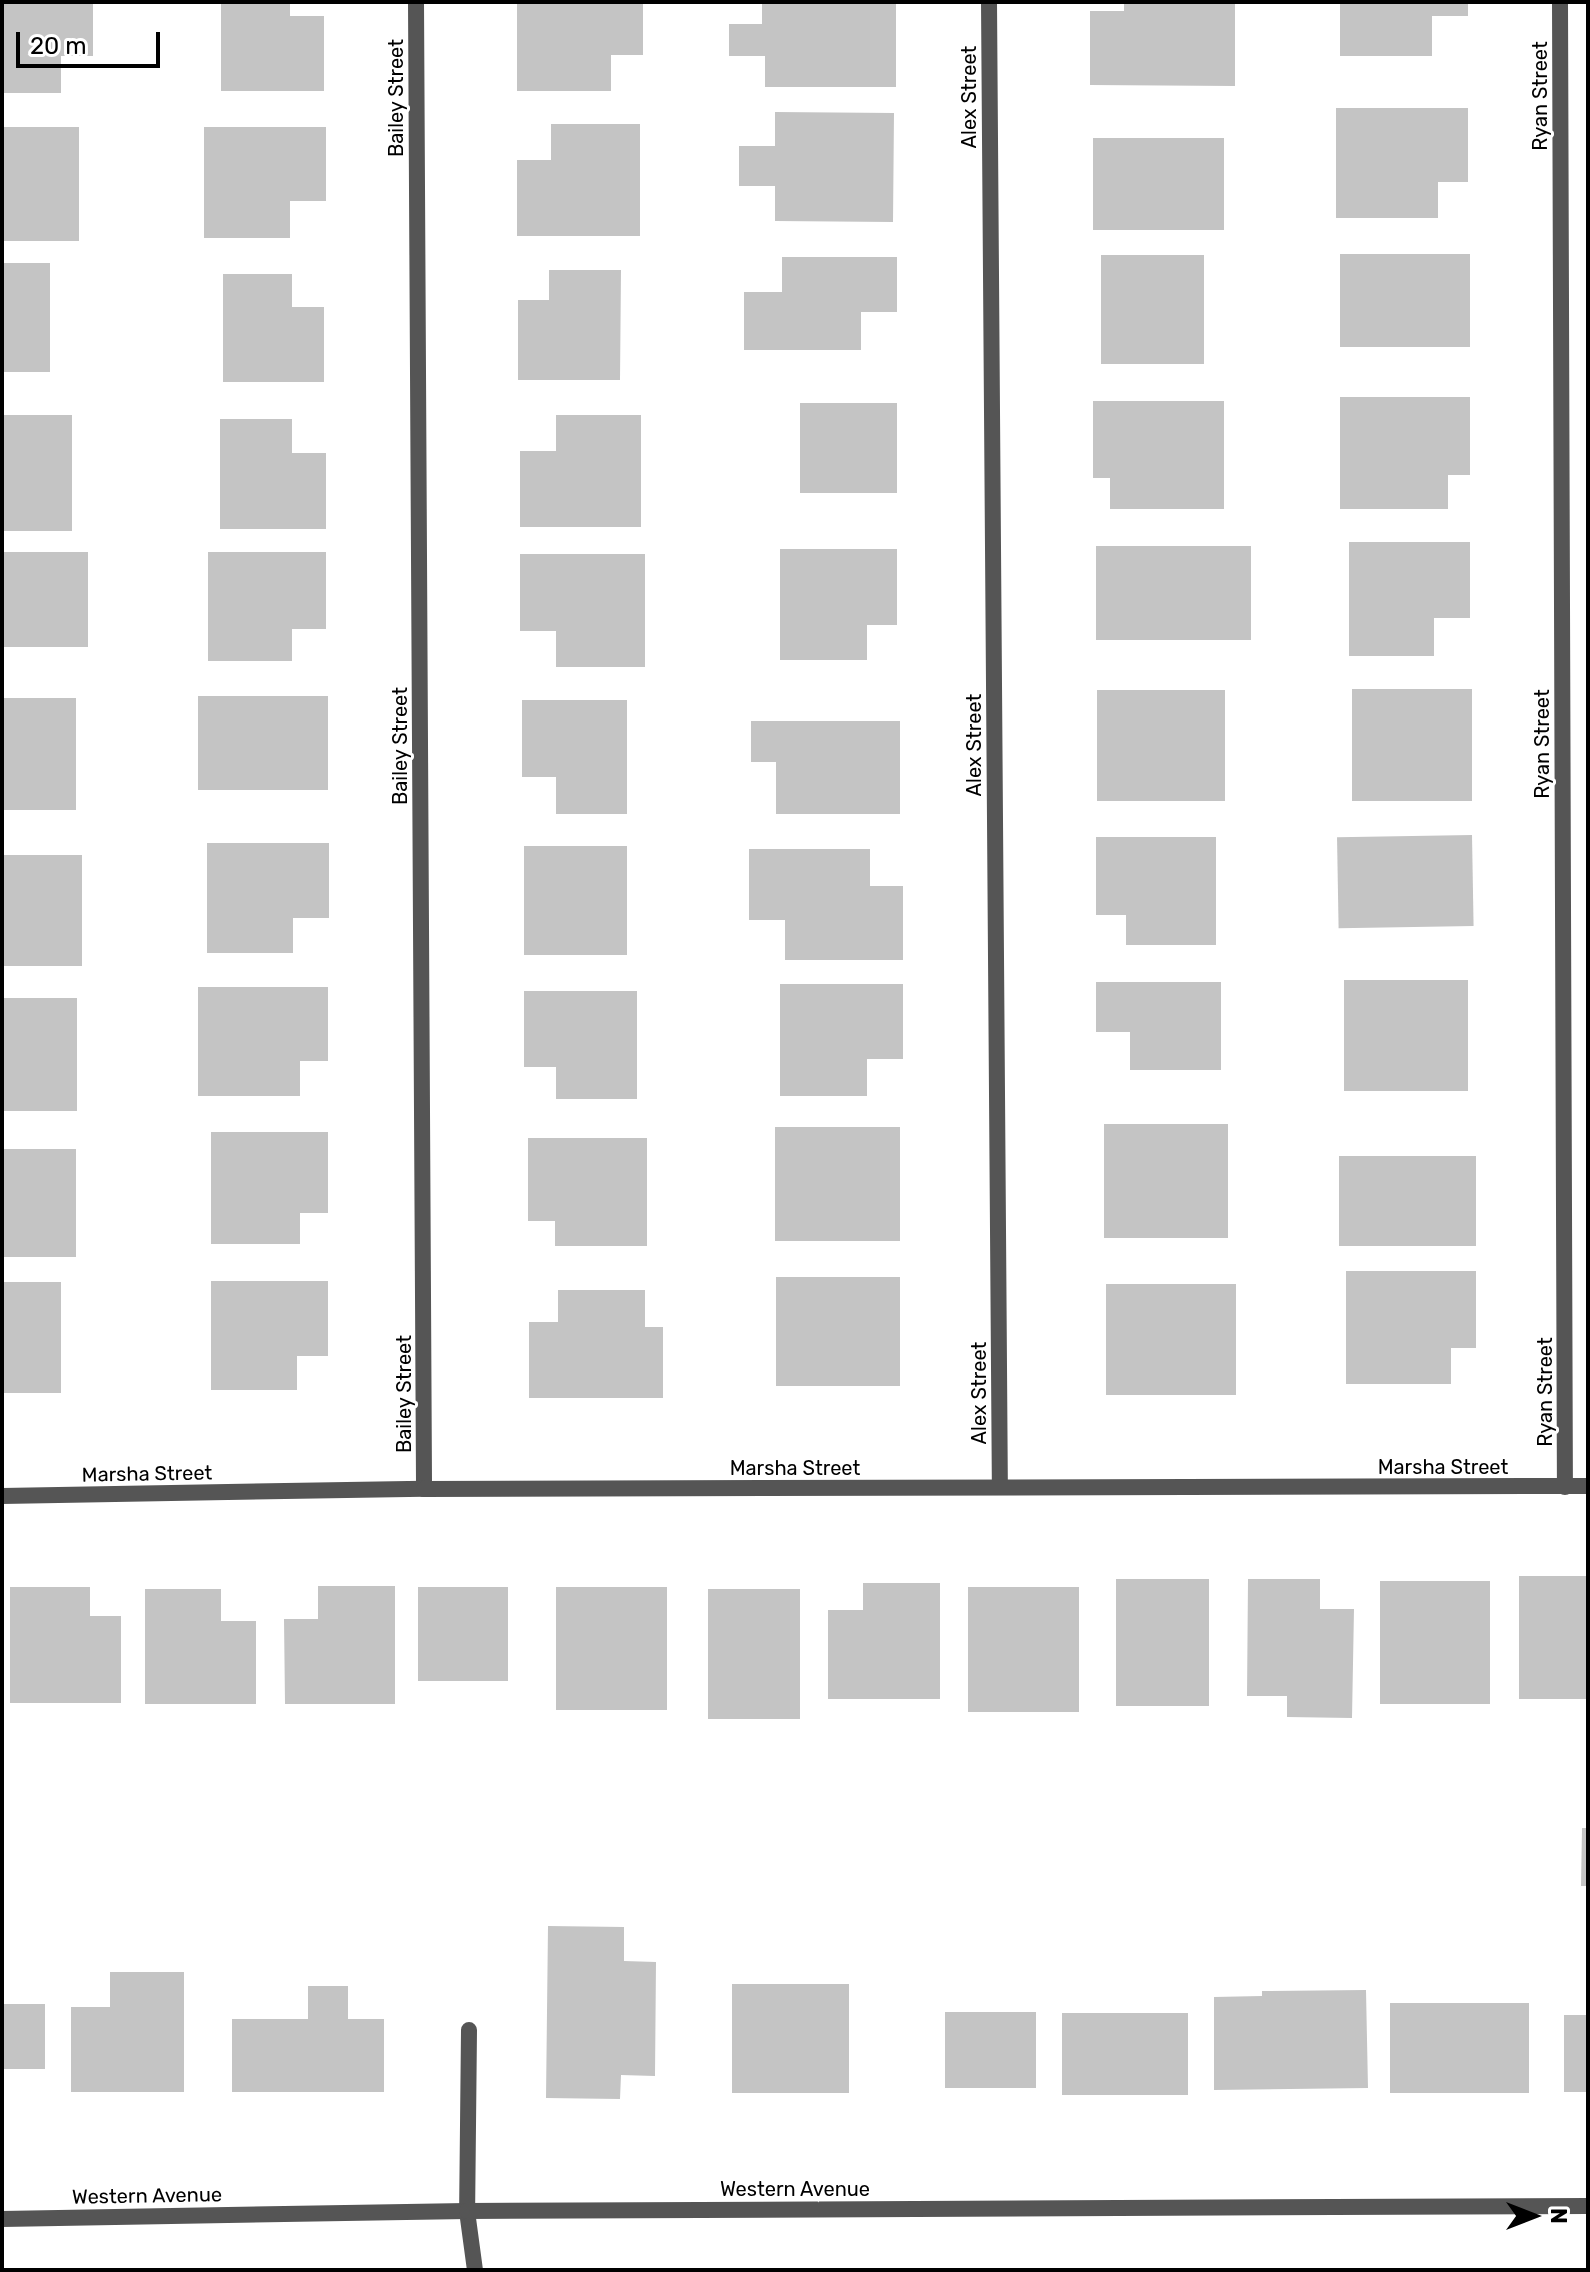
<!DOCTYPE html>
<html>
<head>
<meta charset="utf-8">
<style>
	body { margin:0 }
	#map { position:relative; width:1590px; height:2272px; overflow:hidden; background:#fff; font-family:Rubik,sans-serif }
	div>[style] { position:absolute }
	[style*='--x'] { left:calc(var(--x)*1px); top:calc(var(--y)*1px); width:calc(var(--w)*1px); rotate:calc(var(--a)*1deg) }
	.building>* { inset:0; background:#c4c4c4; transform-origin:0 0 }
	.street>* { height:16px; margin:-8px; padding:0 8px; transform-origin:8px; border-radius:8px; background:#555 }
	span { translate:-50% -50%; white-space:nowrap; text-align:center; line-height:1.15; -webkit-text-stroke:6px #fff; paint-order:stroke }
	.street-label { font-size:20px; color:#000 }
	.frame { position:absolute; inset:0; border:4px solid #000; pointer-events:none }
	.north { position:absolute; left:1494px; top:2176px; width:80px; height:80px; -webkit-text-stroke:6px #fff; paint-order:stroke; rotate:90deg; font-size:22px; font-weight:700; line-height:32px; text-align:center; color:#000 }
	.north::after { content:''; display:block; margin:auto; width:28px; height:36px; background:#000; clip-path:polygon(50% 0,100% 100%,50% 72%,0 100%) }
	.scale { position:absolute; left:16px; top:32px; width:144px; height:36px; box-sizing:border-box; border:4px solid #000; border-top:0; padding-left:10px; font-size:24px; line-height:28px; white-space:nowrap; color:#000; -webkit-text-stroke:6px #fff; paint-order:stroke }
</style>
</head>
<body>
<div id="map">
	<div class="building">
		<i style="clip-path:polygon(2px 2px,93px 2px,93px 56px,61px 56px,61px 93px,2px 93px)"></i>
		<i style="clip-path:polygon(221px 2px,290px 2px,290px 16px,324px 16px,324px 91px,221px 91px)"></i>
		<i style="clip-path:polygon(517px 2px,643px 2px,643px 55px,611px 55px,611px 91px,517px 91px)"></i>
		<i style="clip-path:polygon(762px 2px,896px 2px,896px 87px,765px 87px,765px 56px,729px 56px,729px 24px,762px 24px)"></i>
		<i style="clip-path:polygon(1124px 2px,1235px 2px,1235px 86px,1090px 85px,1090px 11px,1124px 11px)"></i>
		<i style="clip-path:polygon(1340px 2px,1468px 2px,1468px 16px,1432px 16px,1432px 56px,1340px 56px)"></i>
		<i style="clip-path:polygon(1336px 108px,1468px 108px,1468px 182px,1438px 182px,1438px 218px,1336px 218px)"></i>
		<i style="clip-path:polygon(775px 112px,894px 113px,893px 222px,775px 221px,775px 186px,739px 186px,739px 146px,775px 146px)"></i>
		<i style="clip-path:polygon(551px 124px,640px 124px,640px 236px,517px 236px,517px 160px,551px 160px)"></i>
		<i style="left:2px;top:127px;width:77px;height:114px"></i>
		<i style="clip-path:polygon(204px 127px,326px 127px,326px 201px,290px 201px,290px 238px,204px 238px)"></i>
		<i style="left:1093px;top:138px;width:131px;height:92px"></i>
		<i style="left:1340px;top:254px;width:130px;height:93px"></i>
		<i style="left:1101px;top:255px;width:103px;height:109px"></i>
		<i style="clip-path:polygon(782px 257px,897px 257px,897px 312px,861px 312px,861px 350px,744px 350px,744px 292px,782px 292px)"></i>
		<i style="left:2px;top:263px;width:48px;height:109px"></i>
		<i style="clip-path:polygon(549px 270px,621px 270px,620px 380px,518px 380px,518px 300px,549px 300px)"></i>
		<i style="clip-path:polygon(223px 274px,292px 274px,292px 307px,324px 307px,324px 382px,223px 382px)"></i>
		<i style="clip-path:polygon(1340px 397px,1470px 397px,1470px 475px,1448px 475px,1448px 509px,1340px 509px)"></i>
		<i style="clip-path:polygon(1093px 401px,1224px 401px,1224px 509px,1110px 509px,1110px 478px,1093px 478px)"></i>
		<i style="left:800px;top:403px;width:97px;height:90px"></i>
		<i style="left:2px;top:415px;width:70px;height:116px"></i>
		<i style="clip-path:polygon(556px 415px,641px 415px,641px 527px,520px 527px,520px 451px,556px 451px)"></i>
		<i style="clip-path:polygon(220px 419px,292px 419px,292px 453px,326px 453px,326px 529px,220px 529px)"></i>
		<i style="clip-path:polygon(1349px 542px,1470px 542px,1470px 618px,1434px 618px,1434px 656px,1349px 656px)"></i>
		<i style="left:1096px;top:546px;width:155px;height:94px"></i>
		<i style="clip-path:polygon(780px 549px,897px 549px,897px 625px,867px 625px,867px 660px,780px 660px)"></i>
		<i style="left:2px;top:552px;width:86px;height:95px"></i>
		<i style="clip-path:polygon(208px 552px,326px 552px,326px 629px,292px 629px,292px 661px,208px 661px)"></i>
		<i style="clip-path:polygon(520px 554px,645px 554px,645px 667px,556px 667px,556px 631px,520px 631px)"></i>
		<i style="left:1352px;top:689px;width:120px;height:112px"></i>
		<i style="left:1097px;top:690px;width:128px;height:111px"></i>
		<i style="left:198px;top:696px;width:130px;height:94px"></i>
		<i style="left:2px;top:698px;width:74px;height:112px"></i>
		<i style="clip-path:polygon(522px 700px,627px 700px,627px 814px,556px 814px,556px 777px,522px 777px)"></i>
		<i style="clip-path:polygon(751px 721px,900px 721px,900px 814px,776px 814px,776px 762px,751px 762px)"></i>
		<i style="left:1472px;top:835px;width:91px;height:135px;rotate:89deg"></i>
		<i style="clip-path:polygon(1096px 837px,1216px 837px,1216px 945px,1126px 945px,1126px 915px,1096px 915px)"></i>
		<i style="clip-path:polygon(207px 843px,329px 843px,329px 918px,293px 918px,293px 953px,207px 953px)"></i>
		<i style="left:524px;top:846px;width:103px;height:109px"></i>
		<i style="clip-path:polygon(749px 849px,870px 849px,870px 886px,903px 886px,903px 960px,785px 960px,785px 920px,749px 920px)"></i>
		<i style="left:2px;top:855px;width:80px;height:111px"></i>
		<i style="left:1344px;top:980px;width:124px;height:111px"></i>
		<i style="clip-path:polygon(1096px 982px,1221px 982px,1221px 1070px,1130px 1070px,1130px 1032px,1096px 1032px)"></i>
		<i style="clip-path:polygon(780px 984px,903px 984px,903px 1059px,867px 1059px,867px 1096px,780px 1096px)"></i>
		<i style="clip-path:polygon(198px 987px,328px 987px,328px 1061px,300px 1061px,300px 1096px,198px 1096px)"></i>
		<i style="clip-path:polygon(524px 991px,637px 991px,637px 1099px,556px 1099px,556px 1067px,524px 1067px)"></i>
		<i style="left:2px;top:998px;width:75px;height:113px"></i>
		<i style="left:1228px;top:1124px;width:114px;height:124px;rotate:90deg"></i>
		<i style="left:775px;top:1127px;width:125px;height:114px"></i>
		<i style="clip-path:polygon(211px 1132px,328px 1132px,328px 1213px,300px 1213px,300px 1244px,211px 1244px)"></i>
		<i style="clip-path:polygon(528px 1138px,647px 1138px,647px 1246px,555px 1246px,555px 1221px,528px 1221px)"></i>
		<i style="left:2px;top:1149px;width:74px;height:108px"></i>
		<i style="left:1339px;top:1156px;width:137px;height:90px"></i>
		<i style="clip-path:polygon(1346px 1271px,1476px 1271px,1476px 1348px,1451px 1348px,1451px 1384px,1346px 1384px)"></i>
		<i style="left:776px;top:1277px;width:124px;height:109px"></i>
		<i style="clip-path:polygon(211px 1281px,328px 1281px,328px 1356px,297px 1356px,297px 1390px,211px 1390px)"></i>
		<i style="left:2px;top:1282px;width:59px;height:111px"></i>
		<i style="left:1106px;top:1284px;width:130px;height:111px"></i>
		<i style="clip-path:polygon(558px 1290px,645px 1290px,645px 1327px,663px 1327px,663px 1398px,529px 1398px,529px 1322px,558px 1322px)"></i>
		<i style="left:1519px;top:1576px;width:69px;height:123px"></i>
		<i style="left:1116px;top:1579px;width:93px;height:127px"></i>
		<i style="clip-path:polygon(1248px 1579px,1320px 1579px,1320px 1609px,1354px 1609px,1352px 1718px,1287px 1717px,1287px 1696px,1247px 1696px)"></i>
		<i style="left:1380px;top:1581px;width:110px;height:123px"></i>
		<i style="clip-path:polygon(863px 1583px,940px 1583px,940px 1699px,828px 1699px,828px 1610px,863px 1610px)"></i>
		<i style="clip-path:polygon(318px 1586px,395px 1586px,395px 1704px,285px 1704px,284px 1619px,318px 1619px)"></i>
		<i style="clip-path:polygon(10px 1587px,90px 1587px,90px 1616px,121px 1616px,121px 1703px,10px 1703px)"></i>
		<i style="left:418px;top:1587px;width:90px;height:94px"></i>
		<i style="left:556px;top:1587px;width:111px;height:123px"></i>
		<i style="left:968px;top:1587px;width:111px;height:125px"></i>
		<i style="clip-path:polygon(145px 1589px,221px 1589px,221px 1621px,256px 1621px,256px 1704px,145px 1704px)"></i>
		<i style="left:708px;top:1589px;width:92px;height:130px"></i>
		<i style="clip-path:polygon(1582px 1828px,1588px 1828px,1588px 1886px,1581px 1886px)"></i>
		<i style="clip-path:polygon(548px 1926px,624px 1927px,624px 1961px,656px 1962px,655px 2076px,621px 2075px,620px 2099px,546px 2098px)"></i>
		<i style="clip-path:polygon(110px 1972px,184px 1972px,184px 2092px,71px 2092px,71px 2007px,110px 2007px)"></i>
		<i style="left:732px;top:1984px;width:117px;height:109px"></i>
		<i style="clip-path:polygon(308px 1986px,348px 1986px,348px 2019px,384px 2019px,384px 2092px,232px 2092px,232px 2019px,308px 2019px)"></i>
		<i style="clip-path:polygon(1366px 1990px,1368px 2088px,1214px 2090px,1214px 1997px,1262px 1996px,1262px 1991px)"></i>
		<i style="left:1390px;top:2003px;width:139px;height:90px"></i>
		<i style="left:2px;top:2004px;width:43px;height:65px"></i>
		<i style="left:945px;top:2012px;width:91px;height:76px"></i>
		<i style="left:1062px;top:2013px;width:126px;height:82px"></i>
		<i style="left:1564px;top:2015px;width:24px;height:77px"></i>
	</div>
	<div class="street">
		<i style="--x:416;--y:2;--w:1487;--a:89.69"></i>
		<i style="--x:989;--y:2;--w:1485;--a:89.58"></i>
		<i style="--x:1560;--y:2;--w:1485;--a:89.81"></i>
		<i style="--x:2;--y:1496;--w:422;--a:-1"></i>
		<i style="--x:424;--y:1489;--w:1164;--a:-0.15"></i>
		<i style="--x:469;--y:2030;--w:181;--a:90.6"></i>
		<i style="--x:467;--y:2211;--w:60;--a:82.3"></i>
		<i style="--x:2;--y:2219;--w:465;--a:-1"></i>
		<i style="--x:467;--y:2211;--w:1121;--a:-0.26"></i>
	</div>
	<div class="street-label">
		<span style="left:1540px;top:96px;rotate:-90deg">Ryan Street</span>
		<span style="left:969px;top:97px;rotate:-90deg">Alex Street</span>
		<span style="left:396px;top:98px;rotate:-90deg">Bailey Street</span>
		<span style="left:1542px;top:744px;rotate:-90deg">Ryan Street</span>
		<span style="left:974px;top:745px;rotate:-90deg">Alex Street</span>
		<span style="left:400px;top:746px;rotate:-90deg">Bailey Street</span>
		<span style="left:1545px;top:1392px;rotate:-90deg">Ryan Street</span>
		<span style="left:979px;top:1393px;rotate:-90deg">Alex Street</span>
		<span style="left:404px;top:1394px;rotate:-90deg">Bailey Street</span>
		<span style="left:1443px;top:1467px">Marsha Street</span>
		<span style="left:795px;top:1468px">Marsha Street</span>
		<span style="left:147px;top:1474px;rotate:-1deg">Marsha Street</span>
		<span style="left:795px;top:2189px">Western Avenue</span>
		<span style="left:147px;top:2196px;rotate:-1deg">Western Avenue</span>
	</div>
	<div class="frame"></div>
	<div class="north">N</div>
	<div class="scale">20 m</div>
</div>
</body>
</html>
